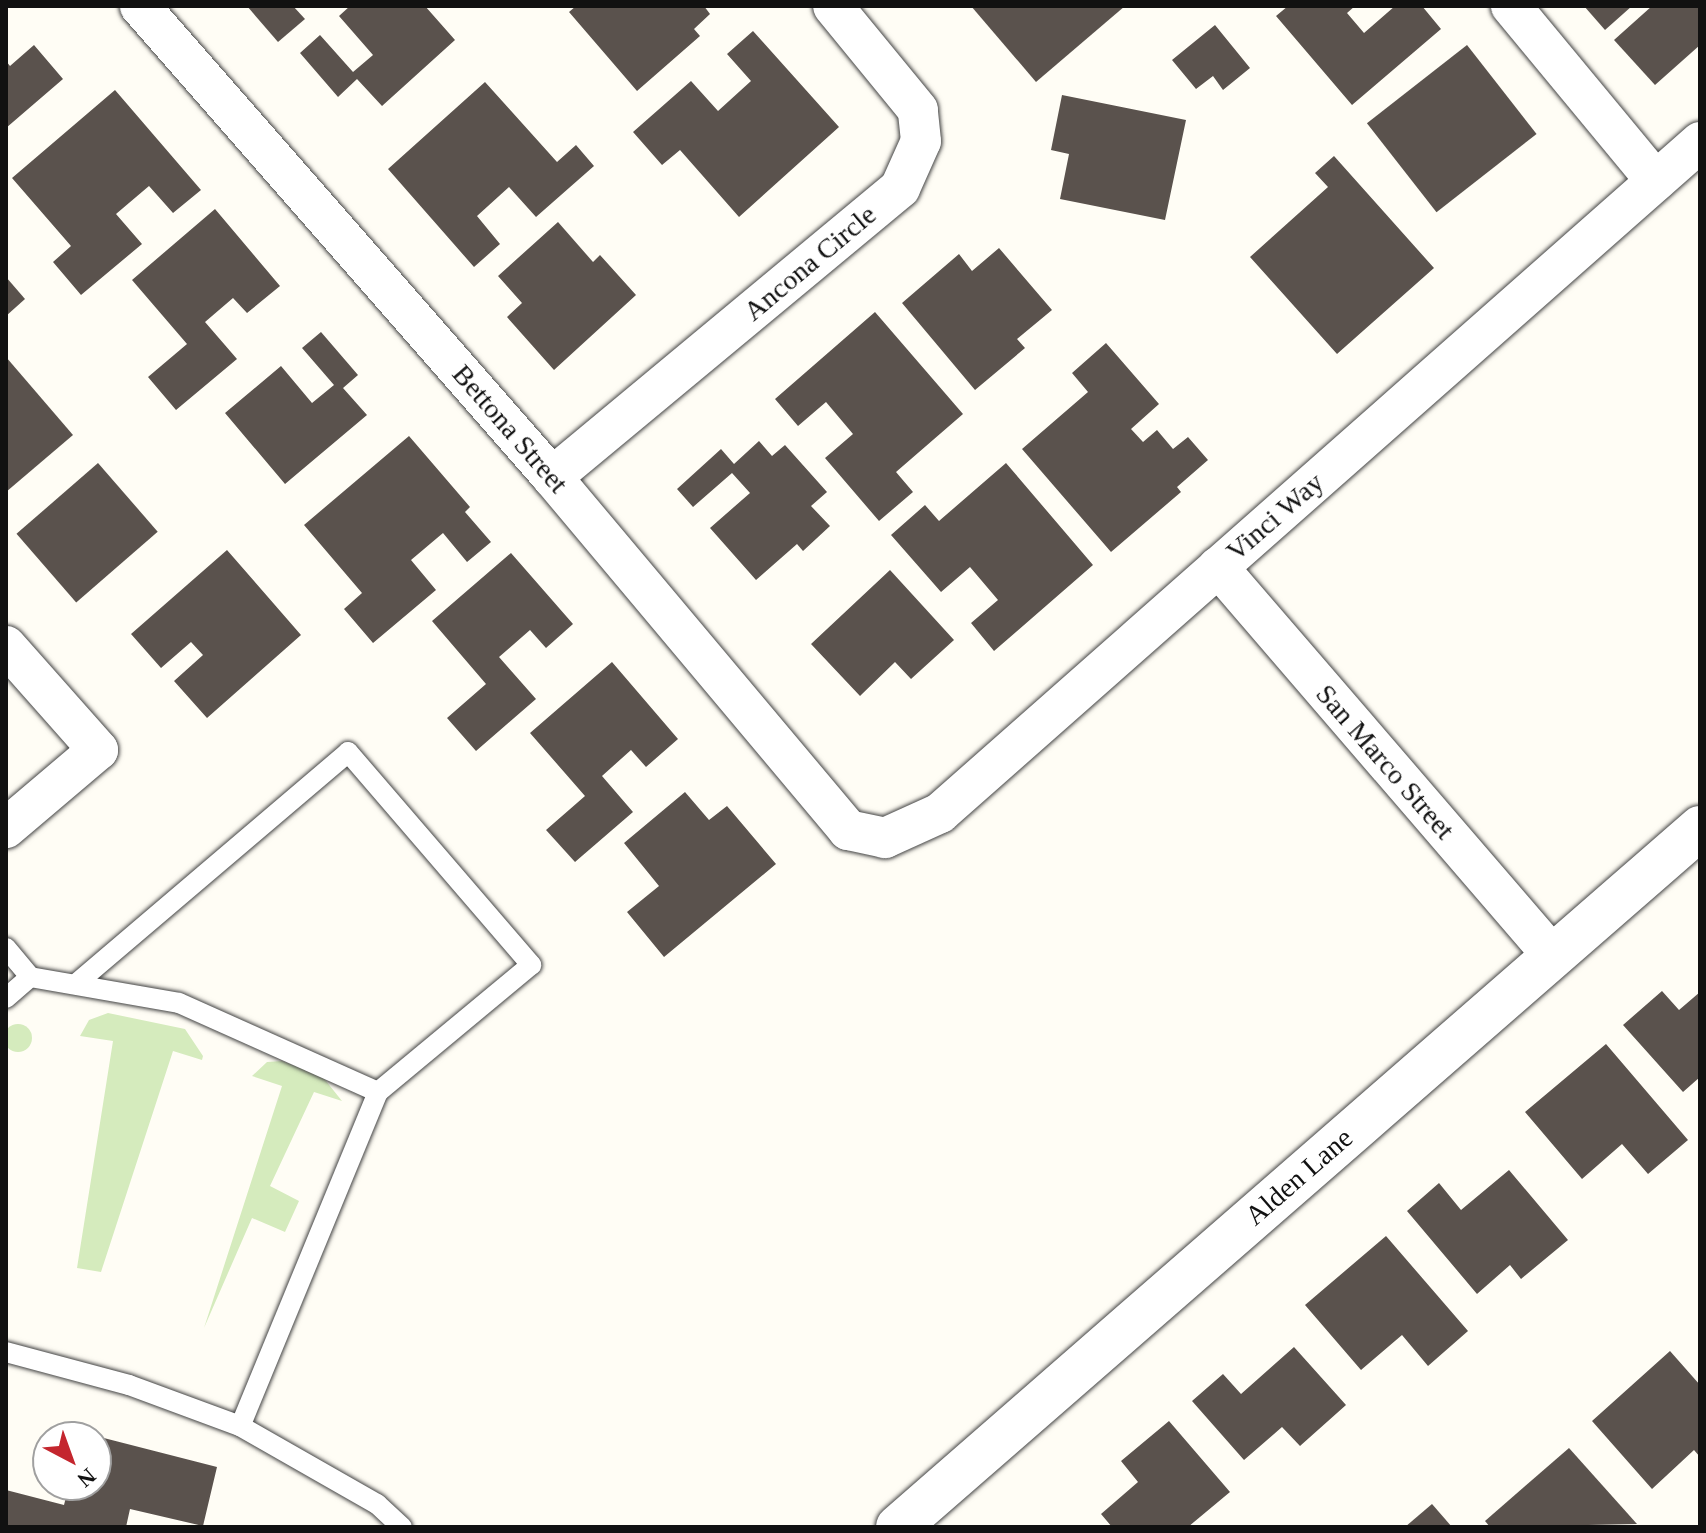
<!DOCTYPE html>
<html>
<head>
<meta charset="utf-8">
<style>
	body { margin:0 }
	#map { position:relative; width:1706px; height:1533px; overflow:hidden; background:#fffdf5; font-family:"Times New Roman",serif }
	div>[style] { position:absolute }
	[style*='--x'] { left:calc(var(--x)*1px); top:calc(var(--y)*1px); width:calc(var(--w)*1px); rotate:calc(var(--a)*1deg) }
	.green>* { inset:0; background:#d5ebbd }
	.round { border-radius:50% }
	.building>* { inset:0; background:#5a524d; transform-origin:0 0 }
	.roads { filter:drop-shadow(0 0 2px #444) drop-shadow(0 0 2px #444) }
	.service>* { height:20px; margin:-10px; padding:0 10px; transform-origin:10px; border-radius:10px; background:#fff }
	.minor>* { height:40px; margin:-20px; padding:0 20px; transform-origin:20px; border-radius:20px; background:#fff }
	.tertiary>* { height:44px; margin:-22px; padding:0 22px; transform-origin:22px; border-radius:22px; background:#fff }
	span { translate:-50% -50%; white-space:nowrap; text-align:center; line-height:1.15; -webkit-text-stroke:8px #fff; paint-order:stroke }
	.street-label { font-size:28px; color:#111 }
	.frame { position:absolute; inset:0; border:8px solid #111; pointer-events:none }
	.north { position:absolute; left:32px; top:1421px; width:80px; height:80px; box-sizing:border-box; background:#fff; border:2px solid #a0a0a0; border-radius:50%; rotate:139deg; font-size:22px; font-weight:700; line-height:32px; text-align:center; color:#111 }
	.north::after { content:''; display:block; margin:auto; width:28px; height:36px; background:#c4262e; clip-path:polygon(50% 0,100% 100%,50% 72%,0 100%) }
</style>
</head>
<body>
<div id="map">
	<div class="green">
		<i style="clip-path:polygon(108px 1013px,185px 1029px,203px 1056px,202px 1060px,173px 1051px,101px 1272px,77px 1268px,113px 1041px,80px 1036px,89px 1020px)"></i>
		<i class="round" style="left:4px;top:1024px;width:28px;height:28px"></i>
		<i style="clip-path:polygon(267px 1062px,282px 1061px,322px 1076px,342px 1101px,314px 1092px,270px 1186px,299px 1201px,285px 1232px,252px 1218px,204px 1328px,282px 1086px,252px 1076px)"></i>
	</div>
	<div class="building">
		<i style="clip-path:polygon(247px 6px,293px 6px,305px 19px,278px 42px)"></i>
		<i style="clip-path:polygon(350px 6px,425px 6px,455px 40px,382px 106px,357px 79px,338px 97px,300px 53px,320px 35px,353px 72px,373px 55px,339px 16px)"></i>
		<i style="clip-path:polygon(576px 6px,704px 6px,710px 14px,694px 29px,700px 36px,637px 91px,569px 12px)"></i>
		<i style="clip-path:polygon(971px 6px,1125px 6px,1036px 82px)"></i>
		<i style="clip-path:polygon(1288px 6px,1355px 6px,1347px 13px,1364px 33px,1395px 6px,1422px 6px,1441px 29px,1352px 105px,1276px 16px)"></i>
		<i style="clip-path:polygon(1584px 6px,1632px 6px,1605px 30px)"></i>
		<i style="clip-path:polygon(1652px 6px,1700px 6px,1700px 45px,1655px 85px,1614px 40px)"></i>
		<i style="clip-path:polygon(1215px 25px,1250px 68px,1223px 90px,1213px 76px,1196px 89px,1172px 60px)"></i>
		<i style="clip-path:polygon(753px 31px,839px 127px,739px 217px,680px 150px,662px 165px,633px 132px,691px 81px,718px 111px,751px 81px,727px 54px)"></i>
		<i style="clip-path:polygon(34px 45px,63px 79px,6px 128px,6px 61px,10px 66px)"></i>
		<i style="left:1467px;top:45px;width:113px;height:127px;rotate:52deg"></i>
		<i style="clip-path:polygon(485px 82px,557px 162px,576px 145px,594px 166px,536px 217px,509px 187px,477px 216px,500px 244px,474px 267px,388px 169px)"></i>
		<i style="clip-path:polygon(115px 90px,201px 190px,173px 213px,149px 186px,116px 214px,142px 244px,81px 295px,53px 262px,71px 246px,12px 178px)"></i>
		<i style="clip-path:polygon(1062px 95px,1186px 120px,1165px 220px,1060px 199px,1069px 154px,1051px 150px)"></i>
		<i style="clip-path:polygon(1334px 156px,1434px 268px,1337px 354px,1250px 257px,1328px 187px,1315px 173px)"></i>
		<i style="clip-path:polygon(215px 209px,280px 286px,247px 313px,233px 298px,205px 322px,237px 359px,176px 410px,148px 377px,187px 344px,132px 280px)"></i>
		<i style="clip-path:polygon(558px 222px,593px 262px,600px 255px,636px 295px,554px 370px,507px 317px,522px 303px,498px 276px)"></i>
		<i style="clip-path:polygon(999px 248px,1052px 310px,1017px 339px,1025px 348px,975px 390px,902px 303px,959px 254px,972px 271px)"></i>
		<i style="clip-path:polygon(6px 277px,25px 299px,6px 316px)"></i>
		<i style="clip-path:polygon(875px 312px,963px 414px,896px 472px,913px 492px,879px 521px,825px 458px,853px 434px,826px 402px,798px 426px,775px 399px)"></i>
		<i style="clip-path:polygon(321px 332px,358px 375px,343px 388px,367px 415px,285px 484px,225px 413px,281px 366px,312px 403px,334px 385px,302px 348px)"></i>
		<i style="clip-path:polygon(1106px 343px,1159px 404px,1131px 429px,1143px 442px,1157px 430px,1173px 449px,1188px 437px,1208px 460px,1177px 487px,1181px 492px,1111px 552px,1022px 449px,1088px 392px,1072px 373px)"></i>
		<i style="clip-path:polygon(6px 357px,73px 435px,6px 492px)"></i>
		<i style="clip-path:polygon(409px 436px,470px 507px,465px 512px,491px 542px,467px 562px,443px 533px,411px 560px,436px 590px,373px 643px,344px 609px,362px 593px,304px 525px)"></i>
		<i style="clip-path:polygon(759px 441px,772px 456px,785px 445px,827px 492px,811px 506px,830px 526px,803px 551px,797px 544px,756px 580px,710px 528px,750px 493px,732px 473px,693px 507px,677px 489px,721px 449px,734px 464px)"></i>
		<i style="left:98px;top:463px;width:91px;height:108px;rotate:49deg"></i>
		<i style="clip-path:polygon(1006px 463px,1093px 565px,994px 651px,971px 623px,998px 600px,970px 567px,941px 592px,891px 535px,925px 505px,939px 521px)"></i>
		<i style="clip-path:polygon(227px 550px,301px 635px,207px 718px,174px 681px,203px 655px,191px 642px,161px 668px,131px 634px)"></i>
		<i style="clip-path:polygon(511px 553px,573px 624px,546px 648px,530px 630px,499px 657px,536px 699px,476px 751px,447px 718px,486px 684px,432px 621px)"></i>
		<i style="clip-path:polygon(890px 570px,954px 640px,911px 679px,895px 662px,860px 696px,811px 644px)"></i>
		<i style="clip-path:polygon(612px 662px,678px 739px,646px 767px,631px 750px,602px 776px,633px 812px,575px 862px,546px 830px,585px 796px,530px 733px)"></i>
		<i style="clip-path:polygon(685px 792px,709px 820px,727px 806px,776px 864px,664px 957px,627px 912px,659px 886px,624px 843px)"></i>
		<i style="clip-path:polygon(1662px 991px,1679px 1010px,1700px 992px,1700px 1077px,1683px 1092px,1623px 1025px)"></i>
		<i style="clip-path:polygon(1606px 1044px,1688px 1140px,1648px 1174px,1622px 1144px,1582px 1179px,1525px 1112px)"></i>
		<i style="clip-path:polygon(1509px 1170px,1568px 1240px,1521px 1279px,1510px 1265px,1477px 1294px,1407px 1211px,1439px 1183px,1461px 1210px)"></i>
		<i style="clip-path:polygon(1386px 1236px,1468px 1331px,1428px 1366px,1402px 1335px,1361px 1370px,1305px 1305px)"></i>
		<i style="clip-path:polygon(1294px 1347px,1346px 1405px,1300px 1446px,1282px 1427px,1244px 1460px,1192px 1401px,1223px 1374px,1241px 1394px)"></i>
		<i style="clip-path:polygon(1670px 1351px,1700px 1385px,1700px 1457px,1694px 1450px,1652px 1489px,1592px 1421px)"></i>
		<i style="clip-path:polygon(1169px 1421px,1230px 1492px,1188px 1527px,1112px 1527px,1101px 1514px,1138px 1482px,1121px 1461px)"></i>
		<i style="clip-path:polygon(96px 1436px,217px 1467px,203px 1526px,130px 1509px,126px 1527px,6px 1527px,6px 1490px,64px 1505px,69px 1485px,96px 1485px)"></i>
		<i style="clip-path:polygon(1569px 1448px,1637px 1524px,1490px 1527px,1485px 1521px)"></i>
		<i style="clip-path:polygon(1432px 1504px,1452px 1527px,1405px 1527px)"></i>
	</div>
	<div class="roads">
		<div class="service">
			<i style="--x:6;--y:948;--w:38;--a:50"></i>
			<i style="--x:30;--y:977;--w:151;--a:9.9"></i>
			<i style="--x:179;--y:1003;--w:218;--a:24.1"></i>
			<i style="--x:378;--y:1092;--w:361;--a:112.4"></i>
			<i style="--x:240;--y:1426;--w:118;--a:-159.7"></i>
			<i style="--x:129;--y:1385;--w:127;--a:-165"></i>
			<i style="--x:77;--y:983;--w:356;--a:-40.4"></i>
			<i style="--x:348;--y:752;--w:281;--a:49.3"></i>
			<i style="--x:531;--y:965;--w:199;--a:140.3"></i>
			<i style="--x:6;--y:998;--w:32;--a:-41"></i>
			<i style="--x:240;--y:1426;--w:158;--a:29.7"></i>
			<i style="--x:377;--y:1504;--w:34;--a:43"></i>
		</div>
		<div class="minor">
			<i style="--x:140;--y:6;--w:626;--a:48.82"></i>
			<i style="--x:552;--y:477;--w:461;--a:50"></i>
			<i style="--x:848;--y:830;--w:38;--a:12"></i>
			<i style="--x:885;--y:838;--w:60;--a:-24.4"></i>
			<i style="--x:940;--y:813;--w:1014;--a:-41.44"></i>
			<i style="--x:1511;--y:6;--w:227;--a:50.4"></i>
			<i style="--x:552;--y:477;--w:452;--a:-39.7"></i>
			<i style="--x:900;--y:188;--w:51;--a:-65.9"></i>
			<i style="--x:921;--y:141;--w:31;--a:-96"></i>
			<i style="--x:918;--y:110;--w:134;--a:-129.3"></i>
			<i style="--x:1218;--y:567;--w:513;--a:49.27"></i>
			<i style="--x:6;--y:646;--w:139;--a:48.5"></i>
			<i style="--x:98;--y:750;--w:121;--a:139.7"></i>
		</div>
		<div class="tertiary">
			<i style="--x:898;--y:1527;--w:1064;--a:-41.07"></i>
		</div>
	</div>
	<div class="street-label">
		<span style="left:810px;top:263px;rotate:-40deg">Ancona Circle</span>
		<span style="left:510px;top:429px;rotate:49deg">Bettona Street</span>
		<span style="left:1275px;top:517px;rotate:-41deg">Vinci Way</span>
		<span style="left:1385px;top:762px;rotate:49deg">San Marco Street</span>
		<span style="left:1299px;top:1177px;rotate:-41deg">Alden Lane</span>
	</div>
	<div class="frame"></div>
	<div class="north">N</div>
</div>
</body>
</html>
